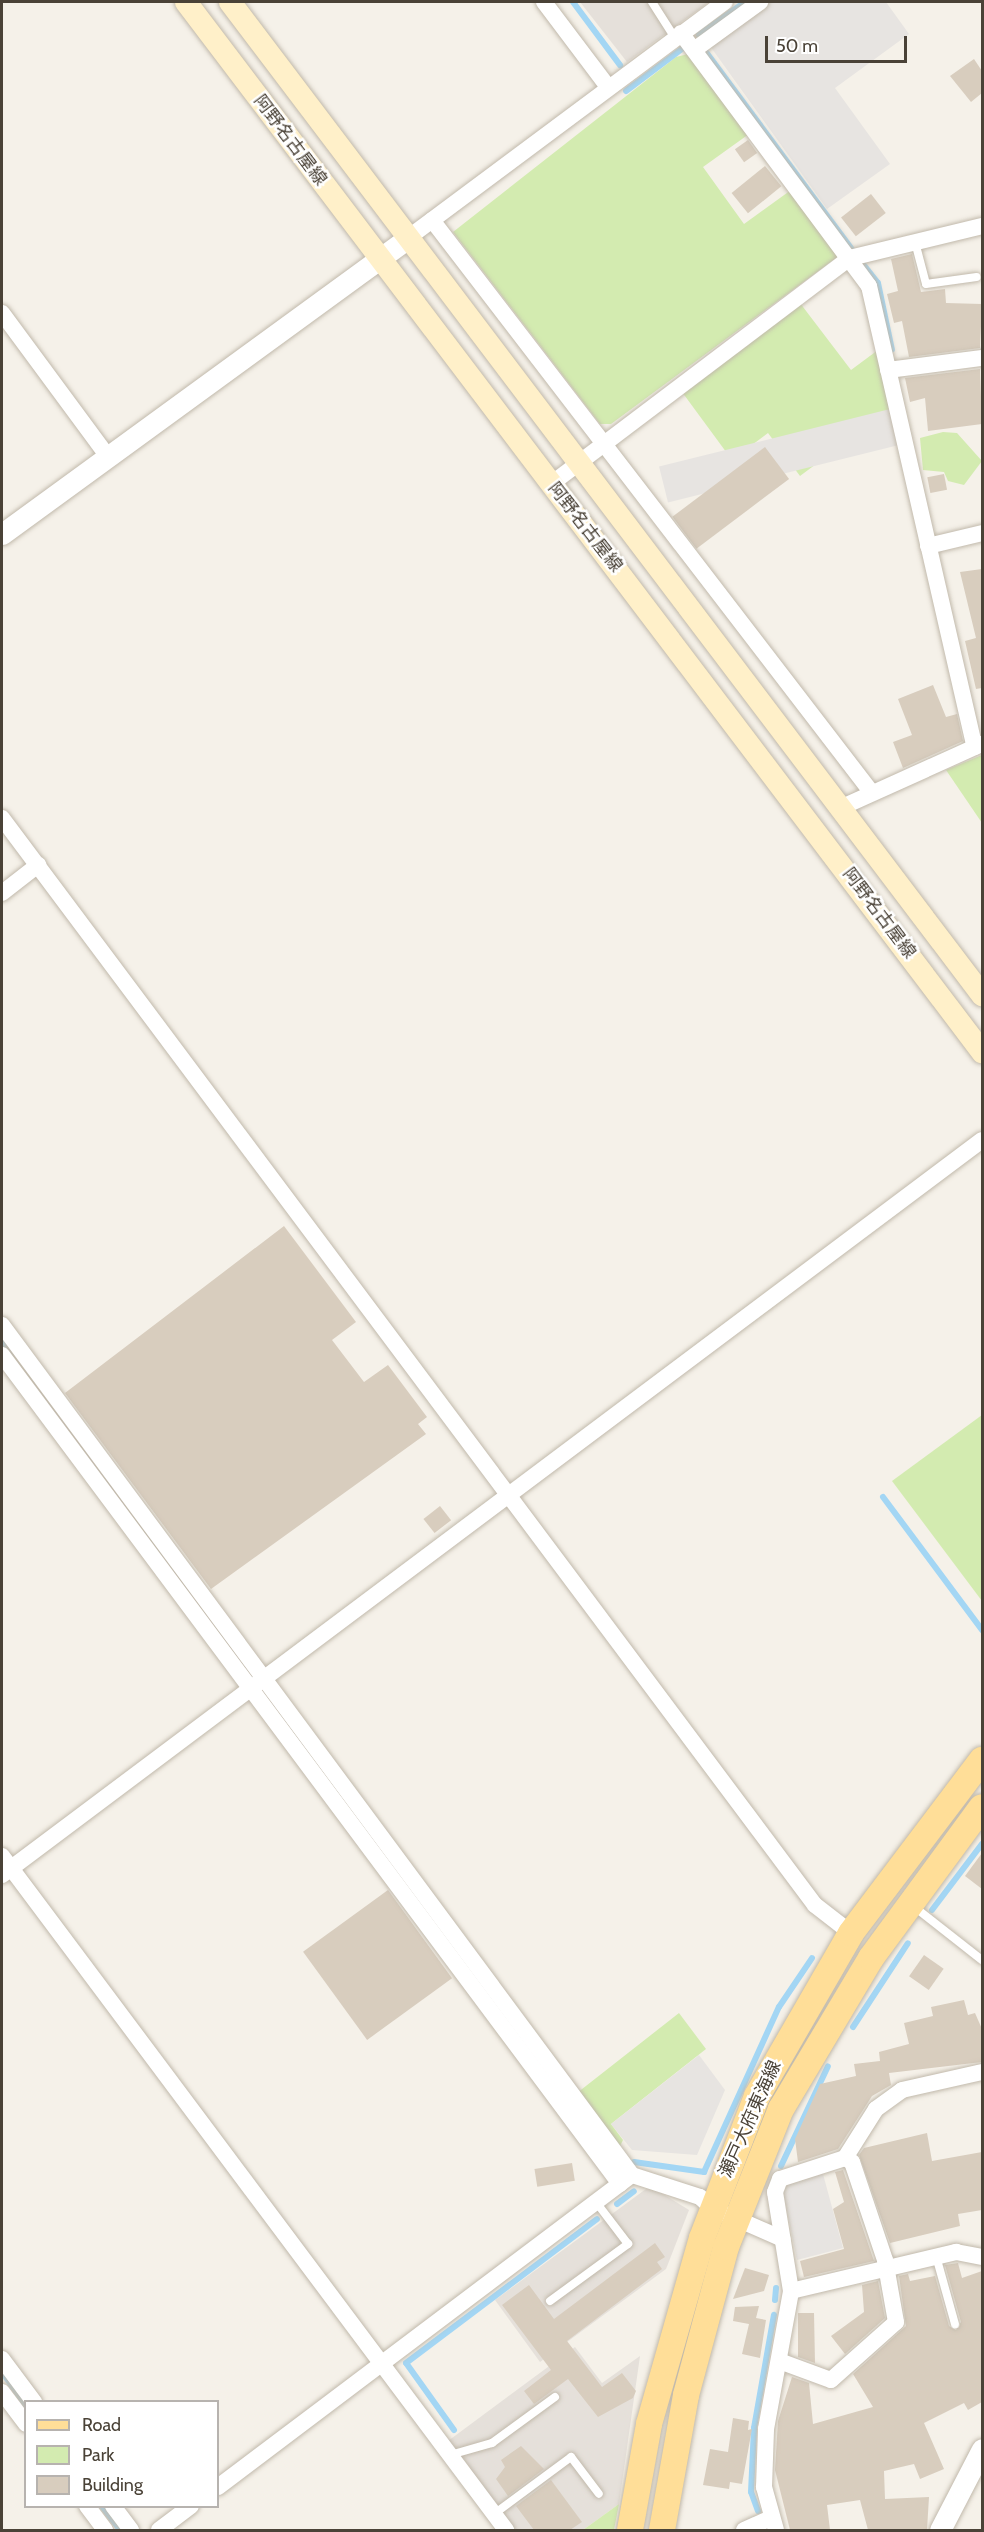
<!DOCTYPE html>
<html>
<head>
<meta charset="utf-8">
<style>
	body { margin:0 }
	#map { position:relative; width:984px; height:2532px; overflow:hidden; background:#f5f1e9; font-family:Cabin,"Noto Sans JP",sans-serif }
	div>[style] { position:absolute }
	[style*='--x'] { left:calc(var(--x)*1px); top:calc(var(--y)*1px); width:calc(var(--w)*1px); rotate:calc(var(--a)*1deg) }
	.industrial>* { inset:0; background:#e5e0da }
	.green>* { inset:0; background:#d3ebb0 }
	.parking>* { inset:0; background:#e7e4e1; transform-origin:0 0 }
	.stream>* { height:6px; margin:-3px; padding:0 3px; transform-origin:3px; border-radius:3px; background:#a3d6f4 }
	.building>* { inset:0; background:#d8cdbe; transform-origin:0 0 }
	.roads { filter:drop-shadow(0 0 2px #c1b9ab) drop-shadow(0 0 2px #c1b9ab) }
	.service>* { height:8px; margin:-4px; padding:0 4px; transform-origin:4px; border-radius:4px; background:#fff }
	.minor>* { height:16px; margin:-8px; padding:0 8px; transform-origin:8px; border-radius:8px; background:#fff }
	.tertiary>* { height:21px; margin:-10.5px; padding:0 10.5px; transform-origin:10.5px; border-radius:10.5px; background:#fff }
	.secondary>* { height:22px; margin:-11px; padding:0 11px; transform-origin:11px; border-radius:11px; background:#fff0c9 }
	.primary>* { height:26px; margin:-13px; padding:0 13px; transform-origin:13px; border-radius:13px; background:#ffde98 }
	span { translate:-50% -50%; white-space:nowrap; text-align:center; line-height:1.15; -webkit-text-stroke:5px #fff; paint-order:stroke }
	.street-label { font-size:18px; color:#4a4237 }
	.frame { position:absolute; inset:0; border:3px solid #4a4237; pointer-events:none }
	.legend { position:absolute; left:24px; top:2400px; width:195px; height:108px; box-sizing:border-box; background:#fff; border:2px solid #b7b3af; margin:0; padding:8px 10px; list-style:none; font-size:18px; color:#4a4237 }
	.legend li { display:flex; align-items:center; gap:12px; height:30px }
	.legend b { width:30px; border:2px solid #b7b3af }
	.scale { position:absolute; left:765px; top:36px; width:142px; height:27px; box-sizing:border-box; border:3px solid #4a4237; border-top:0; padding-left:8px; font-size:18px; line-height:21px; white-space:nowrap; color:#4a4237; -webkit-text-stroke:4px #fff; paint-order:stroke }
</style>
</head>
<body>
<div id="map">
	<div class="industrial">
		<i style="clip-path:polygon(580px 2px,709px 2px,627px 62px)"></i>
		<i style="clip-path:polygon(650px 2186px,689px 2210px,666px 2269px,540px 2362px,495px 2300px)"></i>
		<i style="clip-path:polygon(575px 2347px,602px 2383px,640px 2356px,619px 2504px,583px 2530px,514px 2530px,448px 2441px)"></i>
	</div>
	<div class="green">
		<i style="clip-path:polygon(688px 54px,749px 134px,703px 167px,744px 224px,791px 190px,840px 255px,611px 424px,600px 424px,453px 232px,676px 57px)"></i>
		<i style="clip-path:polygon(800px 303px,851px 370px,878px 350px,890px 409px,800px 476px,768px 433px,732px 460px,682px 392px)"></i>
		<i style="clip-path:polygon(943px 432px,957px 433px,982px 461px,964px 485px,948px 481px,944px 472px,923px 470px,920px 438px)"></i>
		<i style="clip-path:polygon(982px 755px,982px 823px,946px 770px)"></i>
		<i style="clip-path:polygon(982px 1415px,982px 1601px,892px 1481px)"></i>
		<i style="clip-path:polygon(679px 2013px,706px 2049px,611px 2124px,623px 2140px,620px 2146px,577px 2093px)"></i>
		<i style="clip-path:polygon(619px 2504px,614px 2530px,583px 2530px)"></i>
	</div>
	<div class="parking">
		<i style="clip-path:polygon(770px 2px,886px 2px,909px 34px,835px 88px,890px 164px,827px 209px,710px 46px)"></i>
		<i style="left:890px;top:409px;width:37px;height:238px;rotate:76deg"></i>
		<i style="clip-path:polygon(699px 2055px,725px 2090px,697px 2155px,632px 2150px,611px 2124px)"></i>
		<i style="clip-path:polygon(823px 2174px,843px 2248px,797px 2260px,783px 2192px,788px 2183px)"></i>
	</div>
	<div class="stream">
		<i style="--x:573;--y:2;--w:79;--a:53.3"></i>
		<i style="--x:699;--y:35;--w:57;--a:-35.7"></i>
		<i style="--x:706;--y:52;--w:245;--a:53.5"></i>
		<i style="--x:626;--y:91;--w:70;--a:-36.9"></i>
		<i style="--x:863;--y:264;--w:24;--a:52"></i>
		<i style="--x:878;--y:283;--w:68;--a:78.2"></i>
		<i style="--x:2;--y:1341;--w:17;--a:54"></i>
		<i style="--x:883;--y:1497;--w:166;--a:53.3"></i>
		<i style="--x:142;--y:1529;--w:179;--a:53.2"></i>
		<i style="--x:932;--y:1910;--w:83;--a:-52.9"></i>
		<i style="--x:853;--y:2027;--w:100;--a:-56.8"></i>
		<i style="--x:634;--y:2162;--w:71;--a:8.1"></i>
		<i style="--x:704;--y:2172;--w:181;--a:-65.6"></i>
		<i style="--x:779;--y:2007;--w:59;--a:-56"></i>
		<i style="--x:781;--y:2166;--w:110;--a:-64.8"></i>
		<i style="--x:617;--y:2204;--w:21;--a:-37"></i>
		<i style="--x:775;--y:2300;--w:12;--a:-85"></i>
		<i style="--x:2;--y:2372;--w:41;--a:54"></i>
		<i style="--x:454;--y:2430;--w:82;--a:-125.6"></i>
		<i style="--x:406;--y:2363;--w:239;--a:-37"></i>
		<i style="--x:102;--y:2506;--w:30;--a:53"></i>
		<i style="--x:758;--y:2511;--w:20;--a:-110"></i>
		<i style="--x:751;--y:2492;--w:64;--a:-87.3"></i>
		<i style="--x:754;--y:2428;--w:115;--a:-80"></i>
	</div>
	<div class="building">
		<i style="clip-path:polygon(974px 59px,982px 71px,982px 93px,971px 102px,950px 76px)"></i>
		<i style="left:748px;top:140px;width:16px;height:16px;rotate:55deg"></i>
		<i style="left:765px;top:166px;width:26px;height:43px;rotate:51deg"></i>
		<i style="left:871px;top:194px;width:24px;height:38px;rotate:52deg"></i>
		<i style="clip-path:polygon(912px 254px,921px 292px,945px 289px,946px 303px,982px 304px,980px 348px,909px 357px,902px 321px,894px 323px,887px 294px,898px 291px,891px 259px)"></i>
		<i style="clip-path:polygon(980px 369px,982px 424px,928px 431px,925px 398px,910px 402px,905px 378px)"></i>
		<i style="left:765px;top:447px;width:40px;height:116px;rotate:53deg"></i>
		<i style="left:944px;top:474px;width:16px;height:17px;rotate:79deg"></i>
		<i style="clip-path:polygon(982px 569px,982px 688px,976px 689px,965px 641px,976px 638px,960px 572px)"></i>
		<i style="clip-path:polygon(933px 685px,946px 717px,957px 714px,963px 741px,903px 768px,893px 742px,912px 735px,898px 699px)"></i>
		<i style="clip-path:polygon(284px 1226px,356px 1322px,332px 1340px,364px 1382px,388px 1365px,427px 1417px,418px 1424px,426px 1434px,211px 1589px,65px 1393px)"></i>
		<i style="left:440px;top:1506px;width:18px;height:21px;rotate:52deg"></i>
		<i style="clip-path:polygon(982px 1853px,982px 1889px,965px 1876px)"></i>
		<i style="left:388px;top:1890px;width:109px;height:105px;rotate:54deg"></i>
		<i style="left:924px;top:1955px;width:24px;height:26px;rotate:35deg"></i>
		<i style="clip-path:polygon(964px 2000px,968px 2015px,975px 2013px,982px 2029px,982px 2062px,889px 2073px,891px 2085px,872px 2096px,838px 2149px,798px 2162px,795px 2139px,820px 2084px,856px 2076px,854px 2064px,880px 2061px,879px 2052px,909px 2044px,904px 2023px,933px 2016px,931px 2007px)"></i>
		<i style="clip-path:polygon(927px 2133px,932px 2161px,982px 2152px,982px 2210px,958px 2214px,960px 2226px,890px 2243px,859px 2155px,864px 2148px)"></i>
		<i style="left:572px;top:2163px;width:18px;height:38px;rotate:81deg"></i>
		<i style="clip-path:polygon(843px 2170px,874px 2261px,804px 2277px,800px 2261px,844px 2249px,833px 2209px,844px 2202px,835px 2172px)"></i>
		<i style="clip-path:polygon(655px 2243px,665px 2257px,657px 2262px,662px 2269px,567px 2341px,602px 2387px,622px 2373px,636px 2391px,633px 2398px,598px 2417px,568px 2379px,534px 2404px,524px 2391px,551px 2370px,502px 2305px,529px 2285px,554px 2319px)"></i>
		<i style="clip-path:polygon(958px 2263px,962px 2278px,982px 2271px,982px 2402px,968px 2410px,964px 2403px,924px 2423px,944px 2469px,920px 2479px,914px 2464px,884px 2471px,885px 2499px,929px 2497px,927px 2530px,868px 2530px,860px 2500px,827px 2505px,830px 2530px,790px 2530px,775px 2470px,778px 2421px,792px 2377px,809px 2383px,813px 2424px,873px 2407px,853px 2374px,906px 2326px,899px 2276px,908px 2274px,910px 2281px,935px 2276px,949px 2326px,956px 2330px,961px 2322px,945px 2265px)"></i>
		<i style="clip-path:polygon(745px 2268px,769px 2275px,764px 2291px,733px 2299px)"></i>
		<i style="clip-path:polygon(878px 2281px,885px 2318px,845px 2354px,831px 2336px,864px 2312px,862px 2285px)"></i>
		<i style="clip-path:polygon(759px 2306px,756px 2318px,766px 2320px,760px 2358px,742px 2354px,749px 2324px,733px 2321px,735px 2307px)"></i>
		<i style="clip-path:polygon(798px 2313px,814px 2313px,815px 2363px,798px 2357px)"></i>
		<i style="clip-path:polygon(733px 2418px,749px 2421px,748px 2430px,752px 2429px,742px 2484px,730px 2482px,729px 2489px,703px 2485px,710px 2449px,728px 2452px)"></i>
		<i style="clip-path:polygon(521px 2446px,544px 2469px,508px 2496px,496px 2479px,505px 2467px,501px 2460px)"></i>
		<i style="clip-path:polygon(551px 2480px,582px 2522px,570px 2530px,534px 2530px,516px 2506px)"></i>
	</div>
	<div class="roads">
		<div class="service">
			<i style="--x:652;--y:2;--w:43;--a:57.4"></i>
			<i style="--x:915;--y:242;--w:43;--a:75.3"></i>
			<i style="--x:926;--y:284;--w:51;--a:-7.8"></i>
			<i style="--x:912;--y:1905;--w:89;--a:38.2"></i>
			<i style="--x:936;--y:2256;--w:71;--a:74.4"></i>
			<i style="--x:550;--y:2301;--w:97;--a:-36.2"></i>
			<i style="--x:628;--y:2244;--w:53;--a:-127.3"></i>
			<i style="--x:450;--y:2455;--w:44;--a:-15.9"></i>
			<i style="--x:492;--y:2443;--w:78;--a:-36.1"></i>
			<i style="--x:494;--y:2514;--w:96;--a:-36.5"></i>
			<i style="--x:571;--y:2457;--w:46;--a:52.9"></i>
		</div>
		<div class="minor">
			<i style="--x:544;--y:2;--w:106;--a:53"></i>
			<i style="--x:681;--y:33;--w:315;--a:53.4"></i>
			<i style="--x:869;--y:286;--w:473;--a:77.1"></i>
			<i style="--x:694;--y:50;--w:82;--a:-36"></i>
			<i style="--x:432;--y:220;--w:722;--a:52.48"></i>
			<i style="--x:408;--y:238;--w:395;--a:-36.7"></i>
			<i style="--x:2;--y:313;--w:175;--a:53.6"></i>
			<i style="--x:888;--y:370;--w:95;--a:-7.3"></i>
			<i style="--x:551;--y:484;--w:375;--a:-37.1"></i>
			<i style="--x:850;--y:258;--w:136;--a:-13.6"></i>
			<i style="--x:928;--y:546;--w:56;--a:-13.5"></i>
			<i style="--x:840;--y:808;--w:156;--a:-24.3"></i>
			<i style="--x:2;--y:818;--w:1357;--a:53.21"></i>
			<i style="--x:815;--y:1905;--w:46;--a:37.9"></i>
			<i style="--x:2;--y:893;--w:46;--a:-37.9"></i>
			<i style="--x:2;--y:1325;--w:1058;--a:53.46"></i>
			<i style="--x:632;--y:2175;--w:71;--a:17.9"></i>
			<i style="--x:700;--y:2197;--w:16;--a:43"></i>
			<i style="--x:712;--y:2208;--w:77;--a:23.6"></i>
			<i style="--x:2;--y:1355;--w:1034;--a:53.3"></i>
			<i style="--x:2;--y:1856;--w:842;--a:53.21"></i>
			<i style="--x:2;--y:1875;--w:1225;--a:-36.87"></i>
			<i style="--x:791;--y:2291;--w:170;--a:-13.3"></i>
			<i style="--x:956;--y:2252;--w:26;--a:11"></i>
			<i style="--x:2;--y:2359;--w:54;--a:53.3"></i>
			<i style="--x:782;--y:2362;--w:52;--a:20.2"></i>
			<i style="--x:831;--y:2380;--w:87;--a:-41.7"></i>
			<i style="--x:896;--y:2322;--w:63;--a:-100.1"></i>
			<i style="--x:885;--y:2260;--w:103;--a:-108.6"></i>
			<i style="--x:852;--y:2162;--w:8;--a:-150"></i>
			<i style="--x:2;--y:2392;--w:40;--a:53"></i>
			<i style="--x:218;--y:2487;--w:515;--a:-37.03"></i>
			<i style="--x:87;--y:2506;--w:30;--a:53"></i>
			<i style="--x:113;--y:2506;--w:30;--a:53"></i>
			<i style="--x:159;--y:2530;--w:40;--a:-37"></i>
			<i style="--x:744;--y:2530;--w:30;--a:-24"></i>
			<i style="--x:776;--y:2530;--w:45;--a:-105.6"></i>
			<i style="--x:764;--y:2487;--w:58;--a:-88"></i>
			<i style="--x:766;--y:2429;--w:140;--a:-79.7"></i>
			<i style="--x:791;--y:2291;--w:100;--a:-99.2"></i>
			<i style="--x:775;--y:2192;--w:14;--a:-69"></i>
			<i style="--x:780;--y:2179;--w:68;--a:-17.9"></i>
			<i style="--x:845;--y:2158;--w:58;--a:-57.7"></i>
			<i style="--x:876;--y:2109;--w:32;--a:-36"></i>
			<i style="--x:902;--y:2090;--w:82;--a:-12.7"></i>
		</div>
		<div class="tertiary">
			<i style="--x:2;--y:534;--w:502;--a:-36.09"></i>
			<i style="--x:940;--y:2530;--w:91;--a:-62.6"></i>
		</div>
		<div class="secondary">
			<i style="--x:186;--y:2;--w:1318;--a:52.83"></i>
			<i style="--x:230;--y:2;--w:1246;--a:52.86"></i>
		</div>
		<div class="primary">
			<i style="--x:630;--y:2530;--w:108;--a:-79.8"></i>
			<i style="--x:649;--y:2424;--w:193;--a:-74.1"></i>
			<i style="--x:702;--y:2238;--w:152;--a:-68.8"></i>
			<i style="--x:757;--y:2096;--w:188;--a:-60"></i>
			<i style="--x:851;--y:1933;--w:217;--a:-52.9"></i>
			<i style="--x:662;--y:2530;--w:137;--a:-79.9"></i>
			<i style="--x:686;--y:2395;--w:153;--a:-74.9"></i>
			<i style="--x:726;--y:2247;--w:149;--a:-68.3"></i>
			<i style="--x:781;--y:2109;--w:176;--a:-59.2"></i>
			<i style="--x:871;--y:1958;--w:187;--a:-53.7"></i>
		</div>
	</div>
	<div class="street-label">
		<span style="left:290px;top:140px;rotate:53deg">阿野名古屋線</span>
		<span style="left:585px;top:527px;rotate:52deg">阿野名古屋線</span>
		<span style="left:879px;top:913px;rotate:53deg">阿野名古屋線</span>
		<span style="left:750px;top:2119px;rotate:-66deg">瀬戸大府東海線</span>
	</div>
	<div class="frame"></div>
	<ul class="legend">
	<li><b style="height:8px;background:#ffde98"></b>Road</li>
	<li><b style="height:16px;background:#d3ebb0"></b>Park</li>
	<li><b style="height:16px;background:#d8cdbe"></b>Building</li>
	</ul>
	<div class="scale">50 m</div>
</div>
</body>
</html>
